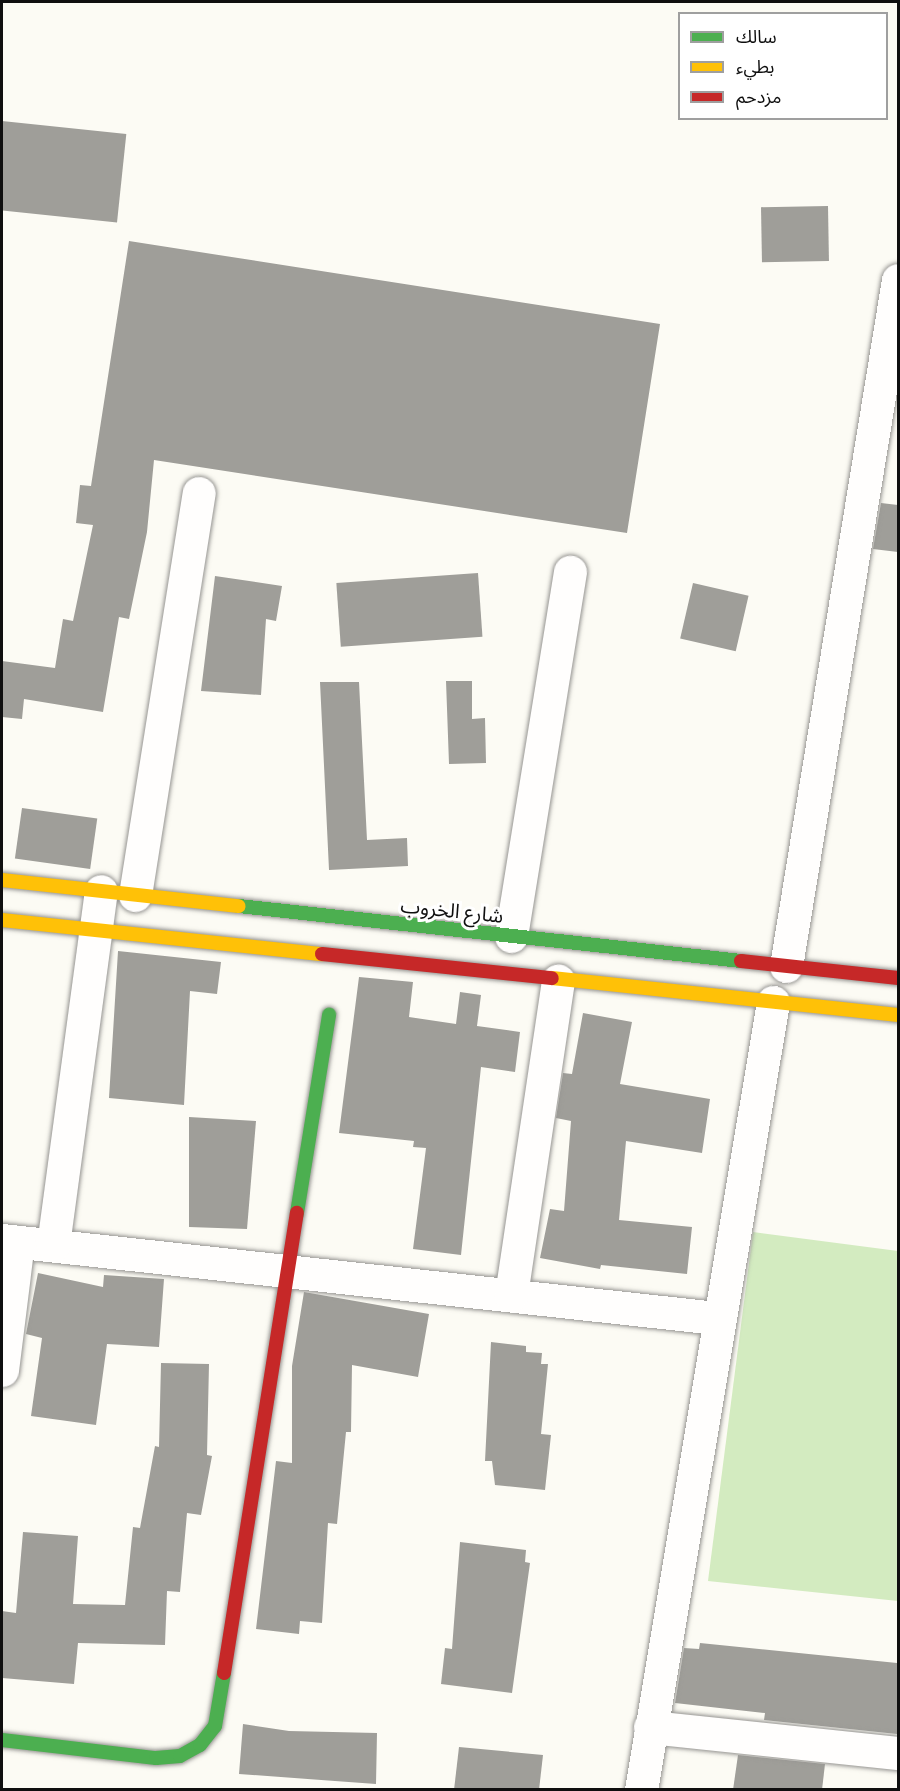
<!DOCTYPE html>
<html>
<head>
<meta charset="utf-8">
<style>
	body { margin:0 }
	#map { position:relative; width:900px; height:1791px; overflow:hidden; background:#fcfbf4; font-family:Merriweather,"Noto Sans Arabic",serif }
	div>[style] { position:absolute }
	[style*='--x'] { left:calc(var(--x)*1px); top:calc(var(--y)*1px); width:calc(var(--w)*1px); rotate:calc(var(--a)*1deg) }
	.forest>* { inset:0; background:#d3ebc0 }
	.building>* { inset:0; background:#9f9e99; transform-origin:0 0 }
	.roads { filter:drop-shadow(0 0 2px #969592) drop-shadow(0 0 2px #969592) }
	.street>* { height:33px; margin:-16.5px; padding:0 16.5px; transform-origin:16.5px; border-radius:16.5px; background:#fffefd }
	.fast>* { height:14px; margin:-7px; padding:0 7px; transform-origin:7px; border-radius:7px; background:#4caf50 }
	.slow>* { height:14px; margin:-7px; padding:0 7px; transform-origin:7px; border-radius:7px; background:#ffc107 }
	.jam>* { height:14px; margin:-7px; padding:0 7px; transform-origin:7px; border-radius:7px; background:#c62828 }
	span { translate:-50% -50%; white-space:nowrap; text-align:center; line-height:1.15; -webkit-text-stroke:6px #fff; paint-order:stroke }
	.street-label { font-size:20px; color:#0f0f0f }
	.frame { position:absolute; inset:0; border:3px solid #0f0f0f; pointer-events:none }
	.legend { position:absolute; left:678px; top:12px; width:210px; height:108px; box-sizing:border-box; background:#fff; border:2px solid #9f9f9f; margin:0; padding:8px 10px; list-style:none; font-size:18px; color:#0f0f0f }
	.legend li { display:flex; align-items:center; gap:12px; height:30px }
	.legend b { width:30px; border:2px solid #9f9f9f }
</style>
</head>
<body>
<div id="map">
	<div class="forest">
		<i style="clip-path:polygon(753px 1232px,898px 1251px,898px 1601px,708px 1581px)"></i>
	</div>
	<div class="building">
		<i style="left:2px;top:121px;width:125px;height:89px;rotate:6deg"></i>
		<i style="left:828px;top:206px;width:55px;height:67px;rotate:89deg"></i>
		<i style="clip-path:polygon(129px 241px,660px 324px,627px 533px,154px 460px,147px 532px,129px 619px,119px 617px,103px 712px,24px 699px,22px 719px,2px 717px,2px 661px,55px 668px,63px 619px,73px 621px,93px 525px,76px 523px,80px 485px,91px 486px)"></i>
		<i style="clip-path:polygon(881px 503px,898px 505px,898px 552px,873px 549px)"></i>
		<i style="left:478px;top:573px;width:64px;height:142px;rotate:86deg"></i>
		<i style="clip-path:polygon(215px 576px,282px 586px,276px 621px,266px 619px,261px 695px,201px 691px)"></i>
		<i style="left:693px;top:583px;width:57px;height:57px;rotate:13deg"></i>
		<i style="clip-path:polygon(446px 681px,472px 681px,472px 719px,485px 718px,486px 763px,449px 764px)"></i>
		<i style="clip-path:polygon(320px 682px,359px 682px,367px 840px,407px 838px,408px 866px,329px 870px)"></i>
		<i style="left:22px;top:808px;width:76px;height:51px;rotate:8deg"></i>
		<i style="clip-path:polygon(118px 951px,221px 962px,217px 994px,190px 991px,184px 1105px,109px 1098px)"></i>
		<i style="clip-path:polygon(359px 977px,413px 982px,409px 1017px,456px 1024px,460px 992px,481px 995px,477px 1026px,520px 1032px,515px 1072px,481px 1067px,461px 1255px,413px 1249px,426px 1148px,413px 1147px,414px 1141px,339px 1133px)"></i>
		<i style="clip-path:polygon(583px 1013px,632px 1022px,620px 1084px,710px 1099px,702px 1153px,626px 1141px,619px 1220px,692px 1227px,687px 1274px,601px 1265px,600px 1269px,540px 1258px,550px 1209px,564px 1211px,571px 1121px,556px 1118px,563px 1073px,572px 1074px)"></i>
		<i style="clip-path:polygon(189px 1117px,256px 1121px,247px 1229px,189px 1227px)"></i>
		<i style="clip-path:polygon(38px 1273px,103px 1287px,104px 1275px,164px 1279px,159px 1347px,107px 1344px,96px 1425px,31px 1416px,42px 1338px,26px 1334px)"></i>
		<i style="clip-path:polygon(304px 1292px,429px 1314px,418px 1377px,352px 1365px,351px 1432px,346px 1432px,337px 1524px,328px 1523px,322px 1623px,300px 1621px,299px 1634px,256px 1629px,276px 1461px,292px 1463px,292px 1366px)"></i>
		<i style="clip-path:polygon(491px 1342px,526px 1346px,526px 1352px,542px 1353px,541px 1364px,548px 1364px,541px 1434px,551px 1435px,545px 1490px,495px 1485px,492px 1461px,485px 1461px)"></i>
		<i style="clip-path:polygon(161px 1363px,209px 1364px,207px 1455px,212px 1456px,201px 1515px,187px 1513px,180px 1592px,167px 1591px,165px 1645px,78px 1643px,74px 1684px,2px 1678px,2px 1611px,16px 1613px,23px 1532px,78px 1536px,73px 1604px,125px 1605px,133px 1527px,140px 1528px,155px 1446px,159px 1447px)"></i>
		<i style="clip-path:polygon(460px 1542px,526px 1550px,525px 1562px,530px 1563px,512px 1693px,441px 1684px,445px 1648px,452px 1649px)"></i>
		<i style="clip-path:polygon(700px 1643px,897px 1663px,897px 1734px,764px 1720px,765px 1713px,675px 1703px,684px 1648px,699px 1649px)"></i>
		<i style="clip-path:polygon(243px 1724px,289px 1731px,377px 1733px,376px 1784px,239px 1774px)"></i>
		<i style="clip-path:polygon(459px 1747px,543px 1755px,539px 1790px,454px 1790px)"></i>
		<i style="clip-path:polygon(738px 1755px,825px 1764px,822px 1790px,733px 1790px)"></i>
	</div>
	<div class="roads">
		<div class="street">
			<i style="--x:135;--y:895;--w:407;--a:-81"></i>
			<i style="--x:511;--y:936;--w:369;--a:-80.8"></i>
			<i style="--x:786;--y:966;--w:695;--a:-80.73"></i>
			<i style="--x:2;--y:1240;--w:718;--a:6.23"></i>
			<i style="--x:53;--y:1245;--w:357;--a:-82.3"></i>
			<i style="--x:511;--y:1295;--w:318;--a:-81.5"></i>
			<i style="--x:2;--y:1370;--w:129;--a:-82.9"></i>
			<i style="--x:650;--y:1727;--w:249;--a:6"></i>
			<i style="--x:641;--y:1790;--w:799;--a:-80.49"></i>
		</div>
		<div class="fast">
			<i style="--x:239;--y:906;--w:505;--a:6.25"></i>
			<i style="--x:297;--y:1213;--w:201;--a:-80.8"></i>
			<i style="--x:2;--y:1740;--w:155;--a:6.7"></i>
			<i style="--x:156;--y:1758;--w:24;--a:-5"></i>
			<i style="--x:180;--y:1756;--w:23;--a:-29"></i>
			<i style="--x:200;--y:1745;--w:24;--a:-52"></i>
			<i style="--x:215;--y:1726;--w:54;--a:-80.4"></i>
		</div>
		<div class="slow">
			<i style="--x:2;--y:880;--w:238;--a:6.3"></i>
			<i style="--x:2;--y:920;--w:322;--a:6.1"></i>
			<i style="--x:552;--y:978;--w:348;--a:6.1"></i>
		</div>
		<div class="jam">
			<i style="--x:322;--y:954;--w:231;--a:6"></i>
			<i style="--x:741;--y:961;--w:158;--a:6.2"></i>
			<i style="--x:224;--y:1673;--w:466;--a:-81"></i>
		</div>
	</div>
	<div class="street-label">
		<span style="left:452px;top:910px;rotate:6deg">شارع الخروب</span>
	</div>
	<div class="frame"></div>
	<ul class="legend">
	<li><b style="height:8px;background:#4caf50"></b>سالك</li>
	<li><b style="height:8px;background:#ffc107"></b>بطيء</li>
	<li><b style="height:8px;background:#c62828"></b>مزدحم</li>
	</ul>
</div>
</body>
</html>
